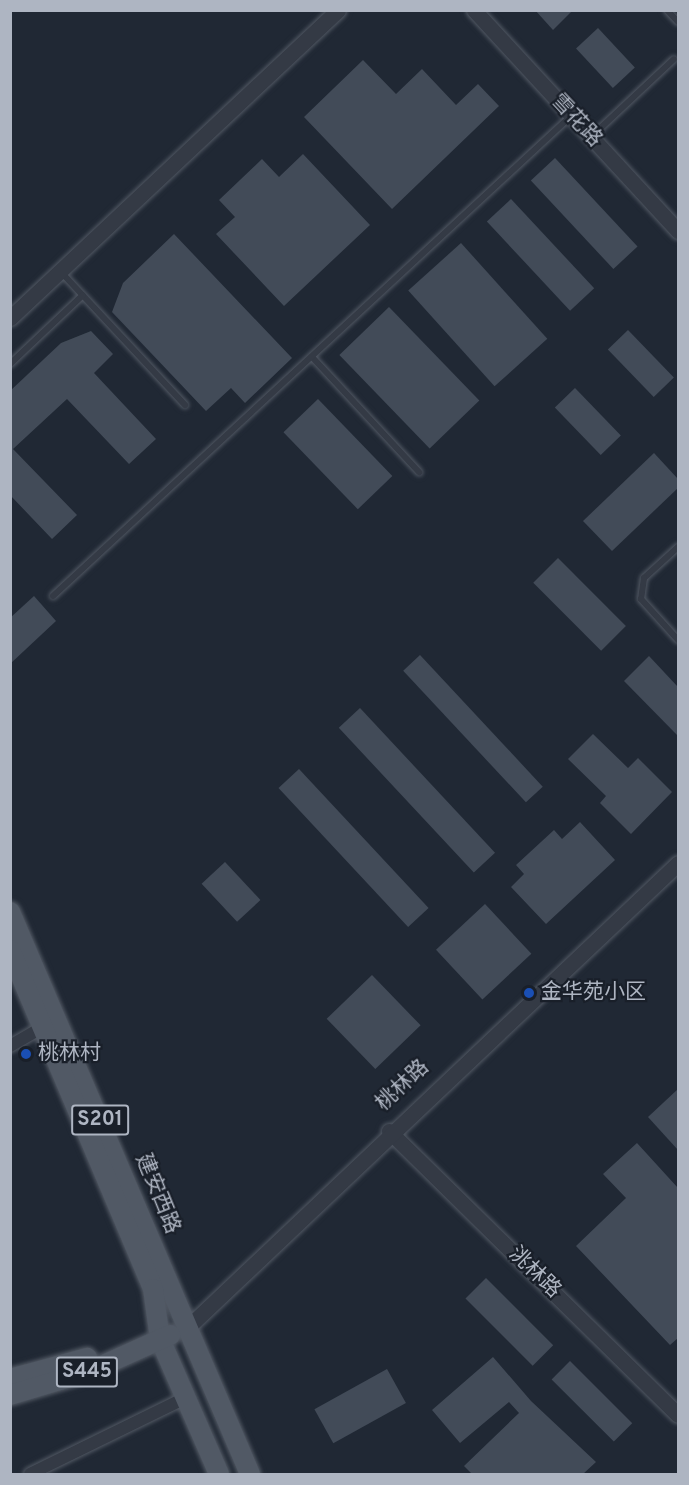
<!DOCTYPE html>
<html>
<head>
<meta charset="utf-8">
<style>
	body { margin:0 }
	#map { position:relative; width:689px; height:1485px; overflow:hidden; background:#202834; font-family:Overpass,"Noto Sans SC",sans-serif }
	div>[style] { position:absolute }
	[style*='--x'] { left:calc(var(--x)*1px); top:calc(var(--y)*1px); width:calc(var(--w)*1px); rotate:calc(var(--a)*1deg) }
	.building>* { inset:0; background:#424b58; transform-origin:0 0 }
	.roads { filter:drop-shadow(0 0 2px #515863) drop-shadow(0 0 2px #515863) }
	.service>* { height:6px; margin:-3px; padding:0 3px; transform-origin:3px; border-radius:3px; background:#343a45 }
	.minor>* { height:12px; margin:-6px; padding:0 6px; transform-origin:6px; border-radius:6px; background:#343a45 }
	.tertiary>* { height:15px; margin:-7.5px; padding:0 7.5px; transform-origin:7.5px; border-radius:7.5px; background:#343a45 }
	.primary>* { height:20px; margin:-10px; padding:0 10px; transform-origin:10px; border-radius:10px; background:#515965 }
	.dots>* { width:16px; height:16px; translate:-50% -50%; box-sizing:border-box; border:3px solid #191f29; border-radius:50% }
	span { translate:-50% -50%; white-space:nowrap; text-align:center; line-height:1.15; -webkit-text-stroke:4.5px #191f29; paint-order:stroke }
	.shield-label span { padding:2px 4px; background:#191f29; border:2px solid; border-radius:4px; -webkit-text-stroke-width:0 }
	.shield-label { font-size:20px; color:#aeb5c2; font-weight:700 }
	.street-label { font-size:21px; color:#aeb5c2 }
	.poi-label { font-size:21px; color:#aeb5c2 }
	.left { translate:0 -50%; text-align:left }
	.frame { position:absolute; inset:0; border:12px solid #aeb5c2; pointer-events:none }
</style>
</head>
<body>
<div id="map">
	<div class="building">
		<i style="clip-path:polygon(535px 10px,573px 10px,553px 30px)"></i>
		<i style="left:598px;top:28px;width:54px;height:30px;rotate:47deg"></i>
		<i style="clip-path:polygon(363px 60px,396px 94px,422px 69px,456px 105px,478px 84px,499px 106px,392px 209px,304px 117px)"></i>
		<i style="clip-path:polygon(303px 154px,370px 225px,284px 306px,216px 234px,235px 217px,219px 200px,262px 159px,279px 177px)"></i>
		<i style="left:555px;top:158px;width:121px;height:33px;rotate:47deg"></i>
		<i style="left:511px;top:199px;width:122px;height:33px;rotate:47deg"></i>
		<i style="clip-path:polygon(174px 234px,292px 358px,245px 403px,231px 388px,206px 411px,112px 312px,123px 283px)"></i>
		<i style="left:461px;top:243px;width:129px;height:71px;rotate:48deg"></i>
		<i style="left:389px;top:307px;width:130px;height:69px;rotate:46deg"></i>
		<i style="left:628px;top:330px;width:66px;height:28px;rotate:46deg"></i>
		<i style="clip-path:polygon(91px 331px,113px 354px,94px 373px,156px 439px,129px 464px,67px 399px,13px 449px,77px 515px,52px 539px,10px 495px,10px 391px,61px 343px)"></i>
		<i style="left:575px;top:388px;width:66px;height:28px;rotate:46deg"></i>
		<i style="left:318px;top:399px;width:107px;height:48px;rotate:46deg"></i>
		<i style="clip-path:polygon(654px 453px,678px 479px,678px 488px,612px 551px,583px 521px)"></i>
		<i style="left:558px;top:558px;width:96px;height:35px;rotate:45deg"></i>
		<i style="clip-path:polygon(34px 596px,56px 621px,10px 664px,10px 618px)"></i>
		<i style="left:420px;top:655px;width:180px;height:23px;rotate:47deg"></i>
		<i style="clip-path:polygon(649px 656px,678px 687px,678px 736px,624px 681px)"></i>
		<i style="left:360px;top:708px;width:198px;height:29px;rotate:47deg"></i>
		<i style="clip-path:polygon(593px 734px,628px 768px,638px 758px,672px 792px,631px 834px,600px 803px,606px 796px,568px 759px)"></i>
		<i style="left:299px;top:769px;width:190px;height:28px;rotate:47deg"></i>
		<i style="clip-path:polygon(580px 822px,615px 860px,546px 924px,511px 887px,524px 874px,516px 865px,554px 830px,562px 839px)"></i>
		<i style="left:225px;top:862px;width:52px;height:32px;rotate:47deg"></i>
		<i style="left:485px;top:904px;width:68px;height:67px;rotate:47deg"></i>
		<i style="left:372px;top:975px;width:70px;height:63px;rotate:46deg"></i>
		<i style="clip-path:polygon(678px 1089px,678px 1150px,648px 1117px)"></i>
		<i style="clip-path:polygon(637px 1143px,678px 1188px,678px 1338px,670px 1345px,576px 1246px,626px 1198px,603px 1174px)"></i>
		<i style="left:486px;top:1278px;width:95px;height:29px;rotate:45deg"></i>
		<i style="clip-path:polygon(493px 1357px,531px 1401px,596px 1462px,583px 1474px,472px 1474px,464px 1466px,519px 1413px,509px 1402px,460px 1443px,432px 1410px)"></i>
		<i style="left:570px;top:1361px;width:88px;height:26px;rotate:45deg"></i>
		<i style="left:387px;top:1369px;width:39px;height:83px;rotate:61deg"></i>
	</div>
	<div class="roads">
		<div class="service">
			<i style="--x:667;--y:10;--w:16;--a:47"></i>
			<i style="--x:592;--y:136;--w:112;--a:-43.2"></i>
			<i style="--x:61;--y:272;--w:182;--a:47"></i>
			<i style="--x:313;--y:358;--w:156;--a:47.1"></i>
			<i style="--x:10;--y:364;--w:100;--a:-43.4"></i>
			<i style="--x:678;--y:547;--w:46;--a:137.6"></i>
			<i style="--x:644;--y:578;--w:21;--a:98"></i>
			<i style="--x:641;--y:599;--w:55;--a:47.9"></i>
			<i style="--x:53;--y:596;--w:706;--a:-42.82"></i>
		</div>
		<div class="minor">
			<i style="--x:10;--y:1046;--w:39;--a:-30"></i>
			<i style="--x:30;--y:1474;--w:173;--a:-26.1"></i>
		</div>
		<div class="tertiary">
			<i style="--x:474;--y:10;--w:301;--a:47.3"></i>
			<i style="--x:10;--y:318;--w:450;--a:-43.2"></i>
			<i style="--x:389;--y:1131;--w:405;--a:44.5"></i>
			<i style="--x:187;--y:1328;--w:676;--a:-43.44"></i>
		</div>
		<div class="primary">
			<i style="--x:10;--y:912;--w:611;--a:66.88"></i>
			<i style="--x:10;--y:950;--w:368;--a:67.1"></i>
			<i style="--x:153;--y:1289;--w:50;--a:82"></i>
			<i style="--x:160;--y:1339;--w:147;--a:66.4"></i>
			<i style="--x:10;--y:1379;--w:80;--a:-15.3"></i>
			<i style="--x:10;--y:1395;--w:84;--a:-16.7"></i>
			<i style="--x:90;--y:1371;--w:88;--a:-24.2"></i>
		</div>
	</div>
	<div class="dots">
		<i style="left:529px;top:993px;background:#1a4fb4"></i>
		<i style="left:26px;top:1054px;background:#1a4fb4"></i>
	</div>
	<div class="shield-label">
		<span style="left:100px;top:1120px">S201</span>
		<span style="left:87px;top:1372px">S445</span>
	</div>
	<div class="street-label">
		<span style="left:576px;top:121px;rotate:47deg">雪花路</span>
		<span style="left:403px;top:1086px;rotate:-43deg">桃林路</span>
		<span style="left:157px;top:1194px;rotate:68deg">建安西路</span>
		<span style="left:534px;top:1273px;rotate:44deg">洮林路</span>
	</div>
	<div class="poi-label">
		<span class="left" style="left:541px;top:993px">金华苑小区</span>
		<span class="left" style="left:38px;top:1054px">桃林村</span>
	</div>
	<div class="frame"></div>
</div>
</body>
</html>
